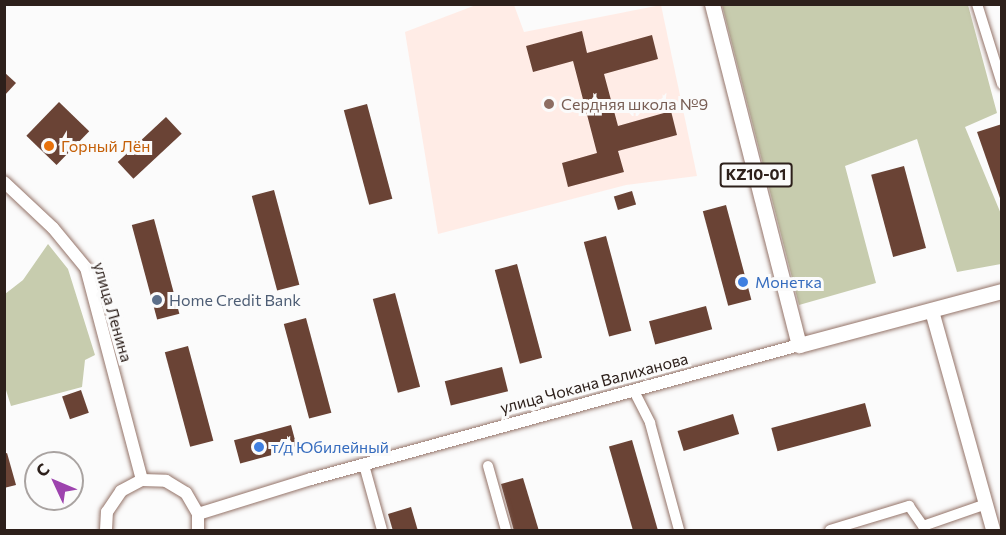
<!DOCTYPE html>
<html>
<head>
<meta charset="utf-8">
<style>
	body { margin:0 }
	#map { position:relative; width:1006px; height:535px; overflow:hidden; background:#fbfbfb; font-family:Commissioner,sans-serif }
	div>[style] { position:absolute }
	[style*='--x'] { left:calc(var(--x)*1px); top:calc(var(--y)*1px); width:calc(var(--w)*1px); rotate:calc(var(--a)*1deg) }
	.built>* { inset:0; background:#ffece6 }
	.green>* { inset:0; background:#c7ccae }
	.building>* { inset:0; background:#6a4335; transform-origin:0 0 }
	.roads { filter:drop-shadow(0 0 2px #947469) drop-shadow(0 0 2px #947469) }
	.minor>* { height:10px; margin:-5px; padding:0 5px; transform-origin:5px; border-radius:5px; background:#fff }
	.tertiary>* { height:12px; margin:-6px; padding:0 6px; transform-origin:6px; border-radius:6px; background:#fff }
	.secondary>* { height:14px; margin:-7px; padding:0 7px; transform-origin:7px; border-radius:7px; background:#fff }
	.primary>* { height:15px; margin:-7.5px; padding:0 7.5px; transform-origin:7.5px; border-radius:7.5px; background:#fff }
	.dots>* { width:16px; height:16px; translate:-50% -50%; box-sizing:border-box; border:3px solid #fbfbfb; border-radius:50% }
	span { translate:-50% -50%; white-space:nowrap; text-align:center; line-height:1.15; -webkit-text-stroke:6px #fbfbfb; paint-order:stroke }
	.shield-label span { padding:2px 4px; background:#fbfbfb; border:2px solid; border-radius:4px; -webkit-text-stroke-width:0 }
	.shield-label { font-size:15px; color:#2d201b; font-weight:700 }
	.education-label { font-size:16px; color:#785e54 }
	.left { translate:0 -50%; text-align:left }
	.food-label { font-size:16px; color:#c56008 }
	.shop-label { font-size:16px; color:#366cbe }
	.service-label { font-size:16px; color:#4e5e75 }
	.street-label { font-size:16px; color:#2d201b }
	.frame { position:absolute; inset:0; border:6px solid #2d201b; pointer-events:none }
	.north { position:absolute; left:24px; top:451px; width:60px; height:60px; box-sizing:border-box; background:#fbfbfb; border:2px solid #a9a3a1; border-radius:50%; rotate:314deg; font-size:16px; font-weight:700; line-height:24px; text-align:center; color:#2d201b }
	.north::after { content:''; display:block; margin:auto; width:21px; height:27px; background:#9d43ae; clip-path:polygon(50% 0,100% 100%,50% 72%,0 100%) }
</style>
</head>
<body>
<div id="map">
	<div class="built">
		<i style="clip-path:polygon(476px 5px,514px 5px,524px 32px,661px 5px,697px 176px,626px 185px,438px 234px,405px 32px)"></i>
	</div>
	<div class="green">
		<i style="clip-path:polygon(722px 5px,968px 5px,997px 113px,965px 127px,1001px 214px,1001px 264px,957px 272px,917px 139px,845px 166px,876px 283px,799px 305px)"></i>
		<i style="clip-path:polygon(48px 244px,68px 269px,95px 355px,85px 360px,82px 387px,11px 406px,5px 387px,5px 294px,23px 280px)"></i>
	</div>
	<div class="building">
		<i style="clip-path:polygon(582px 31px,587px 53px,652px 35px,658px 59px,604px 74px,618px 126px,671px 111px,677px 135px,618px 151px,624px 172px,568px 187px,562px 163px,597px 153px,573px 61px,533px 72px,526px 46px)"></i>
		<i style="clip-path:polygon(4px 72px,16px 83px,4px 96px)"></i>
		<i style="left:59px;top:102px;width:42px;height:47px;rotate:44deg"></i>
		<i style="left:367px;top:104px;width:98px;height:24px;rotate:75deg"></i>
		<i style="left:166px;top:117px;width:23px;height:66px;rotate:47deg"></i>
		<i style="clip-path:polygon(1002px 124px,1002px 198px,1000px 198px,977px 132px)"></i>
		<i style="left:904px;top:166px;width:85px;height:34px;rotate:75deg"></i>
		<i style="left:274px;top:190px;width:98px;height:23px;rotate:75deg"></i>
		<i style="left:632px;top:191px;width:14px;height:19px;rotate:73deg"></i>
		<i style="left:726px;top:205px;width:98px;height:24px;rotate:75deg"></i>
		<i style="left:154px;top:219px;width:98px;height:23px;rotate:75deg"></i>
		<i style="left:606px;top:236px;width:98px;height:23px;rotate:75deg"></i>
		<i style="left:517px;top:264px;width:97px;height:23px;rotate:75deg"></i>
		<i style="left:395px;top:293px;width:97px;height:23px;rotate:75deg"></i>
		<i style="left:706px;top:306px;width:24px;height:59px;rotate:75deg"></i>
		<i style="left:306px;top:318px;width:98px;height:23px;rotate:75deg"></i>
		<i style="left:188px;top:346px;width:98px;height:24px;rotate:75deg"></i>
		<i style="left:502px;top:367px;width:25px;height:59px;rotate:76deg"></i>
		<i style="left:81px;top:390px;width:24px;height:20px;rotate:71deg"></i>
		<i style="left:865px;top:403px;width:24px;height:97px;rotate:75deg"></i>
		<i style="left:733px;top:414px;width:21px;height:58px;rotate:73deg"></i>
		<i style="left:291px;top:425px;width:24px;height:59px;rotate:75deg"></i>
		<i style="left:632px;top:440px;width:95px;height:24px;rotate:74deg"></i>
		<i style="clip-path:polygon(7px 453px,16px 485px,4px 488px,4px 454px)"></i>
		<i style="clip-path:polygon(523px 478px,539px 531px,514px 531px,501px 484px)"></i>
		<i style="clip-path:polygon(411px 507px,418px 531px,393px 531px,388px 514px)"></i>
	</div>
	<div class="roads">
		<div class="minor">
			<i style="--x:977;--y:4;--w:84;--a:72.6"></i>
			<i style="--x:634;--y:391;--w:36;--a:63"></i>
			<i style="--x:650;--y:423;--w:111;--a:74.8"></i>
			<i style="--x:364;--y:465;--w:67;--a:74.5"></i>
			<i style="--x:488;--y:466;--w:66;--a:74.3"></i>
			<i style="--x:830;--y:530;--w:83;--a:-16.9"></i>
			<i style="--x:909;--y:506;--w:24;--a:55"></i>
			<i style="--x:923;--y:526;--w:67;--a:-19.2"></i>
		</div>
		<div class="tertiary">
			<i style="--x:4;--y:182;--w:67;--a:43.2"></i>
			<i style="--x:53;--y:228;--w:52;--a:50.5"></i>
			<i style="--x:86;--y:268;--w:219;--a:75.2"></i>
			<i style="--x:198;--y:514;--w:118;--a:-17.2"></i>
			<i style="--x:311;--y:479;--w:506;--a:-15.35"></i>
			<i style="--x:106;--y:530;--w:18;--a:-87"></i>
			<i style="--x:107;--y:512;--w:25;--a:-56"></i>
			<i style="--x:121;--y:491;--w:24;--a:-28"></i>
			<i style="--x:142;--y:480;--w:24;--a:2"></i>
			<i style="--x:166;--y:481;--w:23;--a:31"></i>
			<i style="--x:186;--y:493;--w:24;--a:60"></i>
			<i style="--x:198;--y:514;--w:16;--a:90"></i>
		</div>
		<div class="secondary">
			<i style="--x:932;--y:311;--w:227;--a:74.4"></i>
		</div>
		<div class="primary">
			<i style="--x:712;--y:4;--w:352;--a:75.7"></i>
			<i style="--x:799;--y:345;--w:210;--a:-14.9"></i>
		</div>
	</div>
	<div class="dots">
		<i style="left:549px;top:104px;background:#8d6e63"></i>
		<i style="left:49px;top:146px;background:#e8710a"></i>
		<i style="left:743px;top:282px;background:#3f7fe0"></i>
		<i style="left:157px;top:300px;background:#5c6f8a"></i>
		<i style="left:259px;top:447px;background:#3f7fe0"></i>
	</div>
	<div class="shield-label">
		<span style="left:756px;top:175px">KZ10-01</span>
	</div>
	<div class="education-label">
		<span class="left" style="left:561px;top:104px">Сердняя школа №9</span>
	</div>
	<div class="food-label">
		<span class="left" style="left:61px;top:146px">Горный Лён</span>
	</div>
	<div class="shop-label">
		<span class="left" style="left:755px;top:282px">Монетка</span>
		<span class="left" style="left:271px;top:447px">т/д Юбилейный</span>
	</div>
	<div class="service-label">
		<span class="left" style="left:169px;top:300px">Home Credit Bank</span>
	</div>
	<div class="street-label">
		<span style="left:113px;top:312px;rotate:74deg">улица Ленина</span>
		<span style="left:594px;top:383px;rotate:-15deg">улица Чокана Валиханова</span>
	</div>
	<div class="frame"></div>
	<div class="north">С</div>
</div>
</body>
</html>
